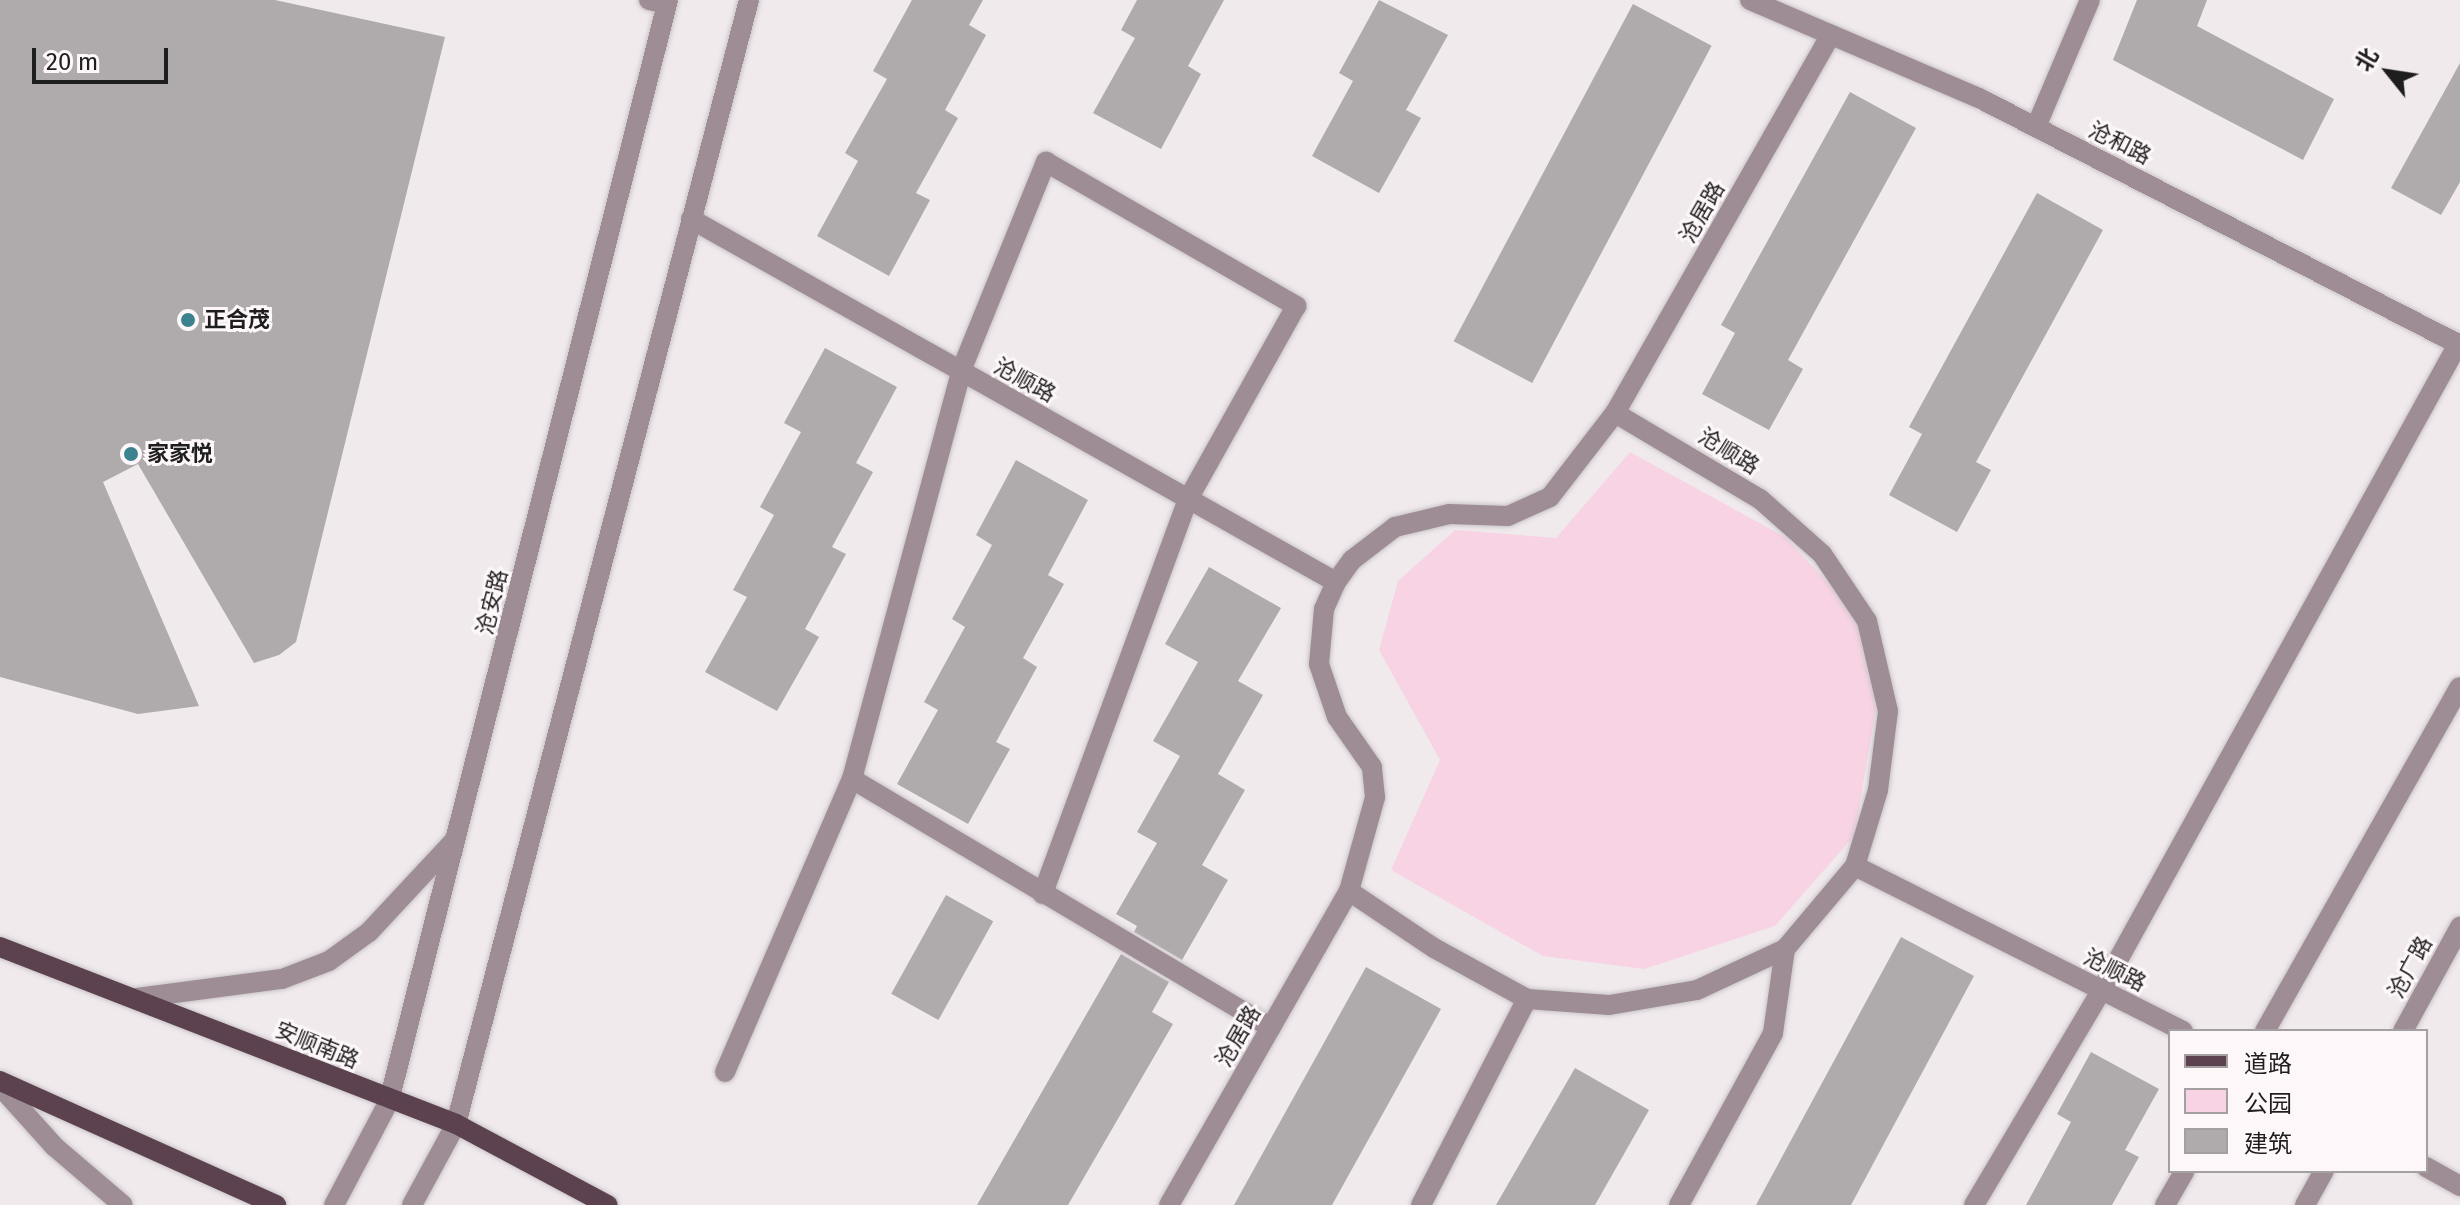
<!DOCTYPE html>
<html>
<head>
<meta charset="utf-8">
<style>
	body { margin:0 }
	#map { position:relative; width:2460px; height:1205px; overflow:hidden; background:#f0eaed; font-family:"Fira Sans","Noto Sans SC",sans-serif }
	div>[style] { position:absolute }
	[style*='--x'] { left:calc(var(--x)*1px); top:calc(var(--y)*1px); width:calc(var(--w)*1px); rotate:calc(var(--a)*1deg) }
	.green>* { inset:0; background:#f7d3e4 }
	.building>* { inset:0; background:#afaaac; transform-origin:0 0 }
	.roads { filter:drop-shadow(0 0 2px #cac5c8) drop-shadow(0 0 2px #cac5c8) }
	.service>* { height:20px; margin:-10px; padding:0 10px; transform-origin:10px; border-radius:10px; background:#9e8d95 }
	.minor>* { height:20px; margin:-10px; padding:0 10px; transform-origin:10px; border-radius:10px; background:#9e8d95 }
	.tertiary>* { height:20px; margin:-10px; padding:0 10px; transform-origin:10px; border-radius:10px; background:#9e8d95 }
	.primary>* { height:20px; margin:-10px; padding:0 10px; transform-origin:10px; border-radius:10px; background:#5c424f }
	.dots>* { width:22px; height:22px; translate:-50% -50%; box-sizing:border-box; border:4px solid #fdf7fa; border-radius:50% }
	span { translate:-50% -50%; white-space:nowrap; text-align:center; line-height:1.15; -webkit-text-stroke:6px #fdf7fa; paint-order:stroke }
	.street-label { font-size:22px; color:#1f1e1e }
	.poi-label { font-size:22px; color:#1f1e1e; font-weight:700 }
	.left { translate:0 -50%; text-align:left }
	.legend { position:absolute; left:2168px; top:1029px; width:260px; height:144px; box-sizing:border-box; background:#fdf7fa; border:2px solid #a4a0a2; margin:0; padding:10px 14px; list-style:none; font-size:24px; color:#1f1e1e }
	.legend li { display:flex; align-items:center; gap:16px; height:40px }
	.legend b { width:40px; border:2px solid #a4a0a2 }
	.north { position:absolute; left:2348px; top:32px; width:80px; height:80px; -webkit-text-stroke:6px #fdf7fa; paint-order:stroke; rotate:300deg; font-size:22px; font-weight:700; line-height:32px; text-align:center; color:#1f1e1e }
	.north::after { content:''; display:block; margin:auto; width:28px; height:36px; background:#1f1e1e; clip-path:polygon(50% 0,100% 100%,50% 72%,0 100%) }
	.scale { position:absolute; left:32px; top:48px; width:136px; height:36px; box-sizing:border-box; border:4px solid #1f1e1e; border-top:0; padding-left:10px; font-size:24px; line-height:28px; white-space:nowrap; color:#1f1e1e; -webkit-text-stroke:6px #fdf7fa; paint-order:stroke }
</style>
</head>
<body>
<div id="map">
	<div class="green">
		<i style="clip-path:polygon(1630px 452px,1785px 537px,1858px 615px,1876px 709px,1854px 836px,1775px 926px,1644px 969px,1543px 956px,1391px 870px,1440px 760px,1379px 650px,1398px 581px,1455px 530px,1556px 538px)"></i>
	</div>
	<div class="building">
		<i style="clip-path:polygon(0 0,275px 0,445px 37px,296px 642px,279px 655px,254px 663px,138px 464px,103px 482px,199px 706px,138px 714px,0 677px)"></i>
		<i style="clip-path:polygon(912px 0,983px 0,969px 25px,986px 35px,945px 110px,958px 118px,916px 193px,930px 200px,889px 276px,817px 236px,858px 161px,845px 153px,887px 79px,873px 71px)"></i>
		<i style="clip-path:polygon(1137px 0,1224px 0,1188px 66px,1201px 74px,1161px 149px,1093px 113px,1135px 38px,1121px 30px)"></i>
		<i style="clip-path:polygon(1379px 0,1448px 35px,1406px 110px,1421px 118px,1379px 193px,1312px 156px,1353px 81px,1339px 73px)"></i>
		<i style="clip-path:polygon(2137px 0,2207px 0,2197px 26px,2334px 99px,2303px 160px,2113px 60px)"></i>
		<i style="left:1633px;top:4px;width:89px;height:382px;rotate:28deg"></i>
		<i style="clip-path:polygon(2460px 63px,2460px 182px,2441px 215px,2391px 188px)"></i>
		<i style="clip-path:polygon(1850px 92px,1916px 128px,1788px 360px,1803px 369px,1769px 430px,1702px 394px,1735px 333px,1721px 325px)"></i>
		<i style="clip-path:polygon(2037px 193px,2103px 230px,1976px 462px,1991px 470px,1957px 532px,1889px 495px,1922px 434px,1909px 427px)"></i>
		<i style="clip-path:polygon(825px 348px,897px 387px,856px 463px,873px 472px,832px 547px,846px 554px,805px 629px,819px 637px,777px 711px,705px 672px,747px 597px,733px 590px,774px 515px,760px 507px,801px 432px,784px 423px)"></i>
		<i style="clip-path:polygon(1016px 460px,1088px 500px,1048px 575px,1064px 584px,1023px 658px,1037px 667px,996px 742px,1010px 749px,968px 824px,897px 784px,938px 710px,924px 702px,965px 627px,952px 619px,992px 545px,976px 535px)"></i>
		<i style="clip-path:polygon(1209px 567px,1281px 608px,1238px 681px,1263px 695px,1218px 774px,1245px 790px,1202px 865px,1228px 880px,1182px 960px,1134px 932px,1137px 926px,1116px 914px,1157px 843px,1137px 832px,1180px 756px,1153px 741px,1198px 662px,1165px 644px)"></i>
		<i style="left:946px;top:895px;width:54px;height:113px;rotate:29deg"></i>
		<i style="clip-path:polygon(1901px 937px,1974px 976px,1851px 1205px,1756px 1205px)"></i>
		<i style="clip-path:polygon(1121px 954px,1169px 982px,1152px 1012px,1173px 1024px,1068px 1205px,977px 1205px)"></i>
		<i style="clip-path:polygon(1366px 967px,1441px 1009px,1332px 1205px,1234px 1205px)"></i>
		<i style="clip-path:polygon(2091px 1052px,2159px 1089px,2125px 1150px,2139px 1157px,2112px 1205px,2026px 1205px,2071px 1122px,2057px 1114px)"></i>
		<i style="clip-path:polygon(1575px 1068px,1649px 1110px,1595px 1205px,1496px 1205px)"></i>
	</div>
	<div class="roads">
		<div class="service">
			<i style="--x:649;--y:0;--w:18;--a:13"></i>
			<i style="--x:2036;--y:127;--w:138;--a:-67"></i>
			<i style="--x:852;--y:779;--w:487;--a:30.7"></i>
			<i style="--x:2265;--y:1031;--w:395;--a:-60.5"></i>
			<i style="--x:725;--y:1072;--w:319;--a:-66.6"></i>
			<i style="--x:852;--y:779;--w:422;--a:-75"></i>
			<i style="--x:961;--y:371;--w:226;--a:-67.9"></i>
			<i style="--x:1046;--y:162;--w:289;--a:29.9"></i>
			<i style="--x:1296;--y:306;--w:221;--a:119.2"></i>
			<i style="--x:1188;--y:499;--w:421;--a:110.2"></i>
			<i style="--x:1421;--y:1205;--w:232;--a:-62.8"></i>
			<i style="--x:1679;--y:1205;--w:196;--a:-61.3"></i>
			<i style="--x:1773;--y:1033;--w:85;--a:-81.9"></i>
			<i style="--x:1974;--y:1205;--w:251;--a:-59.3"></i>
			<i style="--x:2102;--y:989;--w:737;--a:-61.1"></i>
			<i style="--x:2165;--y:1205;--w:39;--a:-60"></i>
		</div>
		<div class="minor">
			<i style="--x:1750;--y:0;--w:249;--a:23.2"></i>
			<i style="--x:1979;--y:98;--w:541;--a:27.18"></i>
			<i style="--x:691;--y:219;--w:740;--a:29.37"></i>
			<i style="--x:1336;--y:582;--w:27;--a:-54"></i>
			<i style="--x:1352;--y:560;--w:54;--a:-37.5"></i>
			<i style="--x:1395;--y:527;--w:56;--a:-13.5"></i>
			<i style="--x:1449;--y:514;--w:59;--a:1.9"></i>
			<i style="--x:1508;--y:516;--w:46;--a:-24.3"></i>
			<i style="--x:1550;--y:497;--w:106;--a:-52.3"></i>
			<i style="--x:1615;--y:413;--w:169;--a:30.7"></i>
			<i style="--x:1760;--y:499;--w:83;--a:41.6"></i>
			<i style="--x:1822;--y:554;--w:81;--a:56.1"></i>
			<i style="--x:1867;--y:621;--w:92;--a:76.9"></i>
			<i style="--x:1888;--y:711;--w:80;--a:97.2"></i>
			<i style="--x:1878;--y:790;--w:79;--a:106.8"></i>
			<i style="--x:1855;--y:866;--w:109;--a:130.1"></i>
			<i style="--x:1785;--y:949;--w:97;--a:155"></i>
			<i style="--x:1697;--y:990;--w:89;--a:170.3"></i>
			<i style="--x:1609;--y:1005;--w:82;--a:-175.8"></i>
			<i style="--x:1527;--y:999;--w:106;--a:-151.3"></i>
			<i style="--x:1434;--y:948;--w:102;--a:-146.2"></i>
			<i style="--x:1349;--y:891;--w:98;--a:-74.5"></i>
			<i style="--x:1375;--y:797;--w:30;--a:-96"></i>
			<i style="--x:1372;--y:767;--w:61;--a:-125"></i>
			<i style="--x:1337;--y:717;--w:56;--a:-108.8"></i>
			<i style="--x:1319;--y:664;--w:55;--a:-84.8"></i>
			<i style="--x:1324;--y:609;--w:30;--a:-66"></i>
			<i style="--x:1615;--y:413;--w:435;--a:-60.3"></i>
			<i style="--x:1855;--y:866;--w:367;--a:26.7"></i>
			<i style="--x:2403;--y:1031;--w:119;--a:-61.3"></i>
			<i style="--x:2426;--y:1167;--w:39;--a:29"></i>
			<i style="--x:1169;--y:1205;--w:362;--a:-60.2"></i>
			<i style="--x:2305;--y:1205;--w:39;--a:-61"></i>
		</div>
		<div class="tertiary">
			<i style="--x:137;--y:998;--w:146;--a:-7.5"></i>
			<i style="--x:282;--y:979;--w:50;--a:-21"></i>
			<i style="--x:329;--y:961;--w:49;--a:-35.9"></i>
			<i style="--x:369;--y:932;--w:125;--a:-47"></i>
			<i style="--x:0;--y:1086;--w:82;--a:48"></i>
			<i style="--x:55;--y:1147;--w:89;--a:40.5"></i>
			<i style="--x:334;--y:1205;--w:118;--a:-62.1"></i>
			<i style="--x:389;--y:1101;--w:1136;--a:-75.78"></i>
			<i style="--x:412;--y:1205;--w:92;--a:-61.5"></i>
			<i style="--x:456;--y:1124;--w:1162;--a:-75.39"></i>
		</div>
		<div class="primary">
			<i style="--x:0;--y:947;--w:489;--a:21.2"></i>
			<i style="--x:456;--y:1124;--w:172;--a:28.1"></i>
			<i style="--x:0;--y:1081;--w:303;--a:24.2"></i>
		</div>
	</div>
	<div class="dots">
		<i style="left:188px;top:320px;background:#3d838f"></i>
		<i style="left:131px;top:454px;background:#3d838f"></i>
	</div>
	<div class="street-label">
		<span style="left:2120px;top:143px;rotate:27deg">沧和路</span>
		<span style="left:1702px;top:212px;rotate:-60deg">沧居路</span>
		<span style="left:1025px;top:380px;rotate:29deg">沧顺路</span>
		<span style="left:1729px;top:451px;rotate:32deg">沧顺路</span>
		<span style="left:492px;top:602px;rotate:-76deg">沧安路</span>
		<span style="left:2410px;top:967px;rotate:-61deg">沧广路</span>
		<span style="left:2115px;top:970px;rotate:27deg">沧顺路</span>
		<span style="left:1238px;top:1036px;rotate:-60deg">沧居路</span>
		<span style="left:317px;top:1045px;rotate:22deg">安顺南路</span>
	</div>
	<div class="poi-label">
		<span class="left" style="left:204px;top:320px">正合茂</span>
		<span class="left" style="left:147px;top:454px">家家悦</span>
	</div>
	<ul class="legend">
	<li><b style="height:10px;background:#5c424f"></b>道路</li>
	<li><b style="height:22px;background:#f7d3e4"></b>公园</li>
	<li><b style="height:22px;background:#afaaac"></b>建筑</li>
	</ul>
	<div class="north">北</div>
	<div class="scale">20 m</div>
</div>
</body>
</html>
